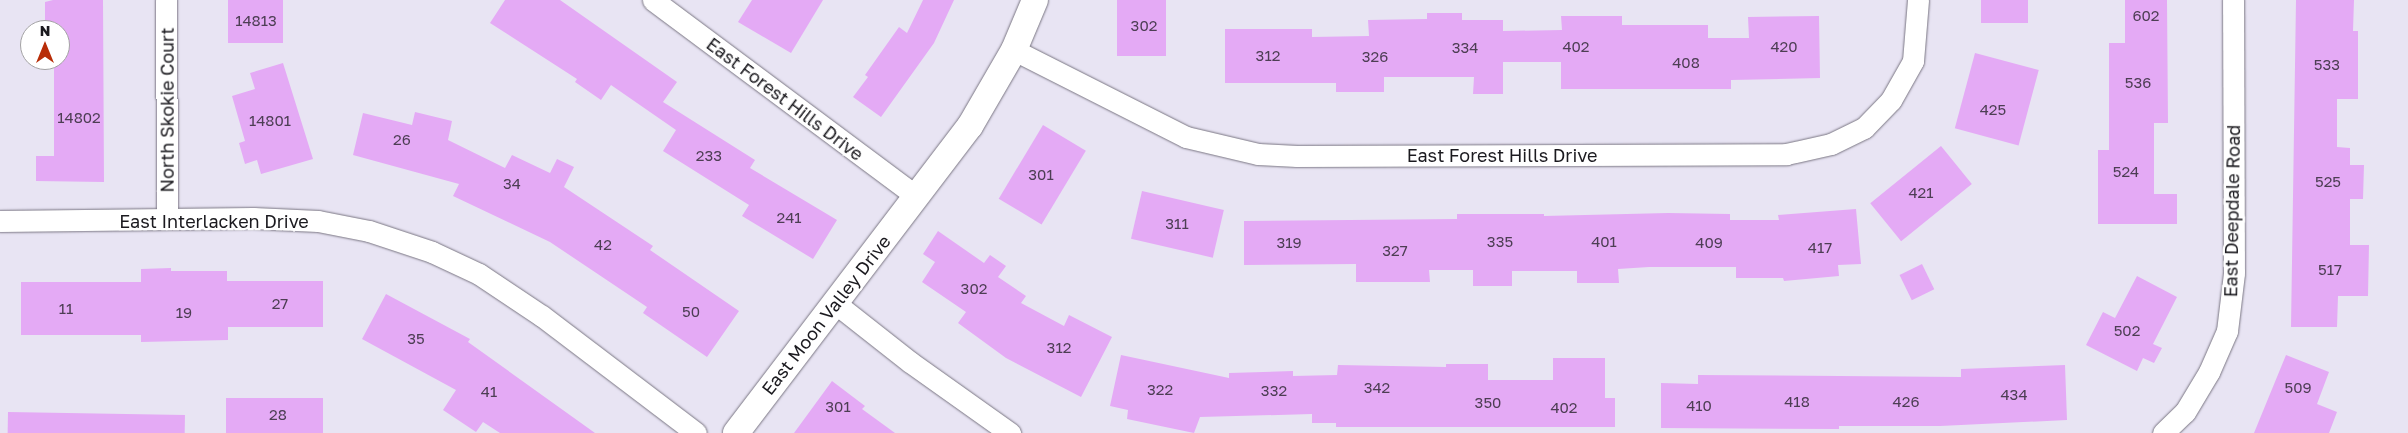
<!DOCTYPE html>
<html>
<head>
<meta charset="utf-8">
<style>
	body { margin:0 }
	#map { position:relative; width:2408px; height:433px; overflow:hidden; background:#e8e4f3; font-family:"Golos Text",sans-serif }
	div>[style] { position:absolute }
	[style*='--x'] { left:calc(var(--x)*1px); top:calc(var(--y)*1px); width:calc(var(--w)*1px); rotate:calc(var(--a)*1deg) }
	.building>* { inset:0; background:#e4aaf5; transform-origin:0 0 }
	.roads { filter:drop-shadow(0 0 1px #7a7683) drop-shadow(0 0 1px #7a7683) }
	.minor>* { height:21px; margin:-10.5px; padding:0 10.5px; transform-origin:10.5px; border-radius:10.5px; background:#fff }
	.tertiary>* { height:26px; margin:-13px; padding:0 13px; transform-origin:13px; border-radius:13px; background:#fff }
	span { translate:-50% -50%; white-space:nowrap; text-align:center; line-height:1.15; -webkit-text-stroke:4.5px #fff; paint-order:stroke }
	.number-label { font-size:15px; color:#4d3e54 }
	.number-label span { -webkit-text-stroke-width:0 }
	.street-label { font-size:18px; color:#1b1a1f }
	.north { position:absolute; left:20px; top:20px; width:50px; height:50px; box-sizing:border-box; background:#fff; border:1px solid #a4a3a5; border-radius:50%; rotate:0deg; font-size:14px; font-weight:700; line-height:20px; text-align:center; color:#1b1a1f }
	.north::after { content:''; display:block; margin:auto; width:18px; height:22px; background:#b82d08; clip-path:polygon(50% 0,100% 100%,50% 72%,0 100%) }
</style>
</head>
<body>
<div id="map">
	<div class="building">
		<i style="clip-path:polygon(53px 0,103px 0,104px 182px,36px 181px,36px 156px,54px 156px,54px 60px,60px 60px,60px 30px,45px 30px,45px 2px)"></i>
		<i style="left:228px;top:0;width:55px;height:43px"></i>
		<i style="clip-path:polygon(505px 0,560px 0,677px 82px,663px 102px,755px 160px,750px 168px,837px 220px,813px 259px,742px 216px,749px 205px,663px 151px,676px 130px,611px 85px,601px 100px,575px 82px,577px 79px,490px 23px)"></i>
		<i style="clip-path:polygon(752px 0,823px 0,791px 53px,738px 22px)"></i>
		<i style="clip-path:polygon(923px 0,954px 0,934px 43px,881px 117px,853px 97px,868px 77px,865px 75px,899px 27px,907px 33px)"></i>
		<i style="left:1117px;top:0;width:49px;height:56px"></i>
		<i style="left:1981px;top:0;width:47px;height:23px"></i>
		<i style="clip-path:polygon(2125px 0,2167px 0,2168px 123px,2154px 123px,2154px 194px,2177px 194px,2177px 224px,2098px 224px,2098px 150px,2109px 150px,2109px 43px,2125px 43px)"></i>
		<i style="clip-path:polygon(2296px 0,2354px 0,2353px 31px,2358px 31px,2358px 99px,2337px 99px,2337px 147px,2350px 148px,2350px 165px,2364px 165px,2363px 199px,2350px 199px,2350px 245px,2369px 245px,2368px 296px,2338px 296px,2337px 327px,2291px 327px)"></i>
		<i style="clip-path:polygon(1427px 13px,1462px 13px,1462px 20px,1503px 20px,1503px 31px,1562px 30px,1561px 16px,1622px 16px,1622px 25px,1708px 25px,1708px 38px,1749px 38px,1748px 17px,1819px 16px,1820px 78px,1731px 80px,1731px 89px,1561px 89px,1561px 62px,1503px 62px,1503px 94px,1473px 94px,1474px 77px,1384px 77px,1384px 92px,1336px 92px,1336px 83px,1225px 83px,1225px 29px,1312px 29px,1312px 37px,1369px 36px,1368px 20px,1427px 19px)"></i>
		<i style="left:1975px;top:53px;width:66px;height:78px;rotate:15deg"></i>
		<i style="clip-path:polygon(283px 63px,313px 159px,261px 174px,257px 160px,245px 164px,239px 143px,245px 141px,232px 96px,255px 89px,250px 73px)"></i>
		<i style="clip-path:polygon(415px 112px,452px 121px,448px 140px,505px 168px,512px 155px,550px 173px,557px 159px,574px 167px,564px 187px,653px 246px,650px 250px,739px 311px,707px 357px,643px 313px,647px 307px,550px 242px,453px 196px,459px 184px,353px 155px,363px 113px,412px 125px)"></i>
		<i style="left:1043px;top:125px;width:50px;height:86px;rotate:31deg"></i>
		<i style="left:1941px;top:146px;width:49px;height:91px;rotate:51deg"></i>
		<i style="left:1142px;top:191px;width:84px;height:49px;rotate:13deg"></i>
		<i style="clip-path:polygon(1856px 209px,1861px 264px,1838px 265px,1839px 276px,1784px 281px,1783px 278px,1736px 278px,1736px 267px,1649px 267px,1618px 269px,1619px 283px,1577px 283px,1577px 271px,1512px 271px,1512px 286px,1473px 286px,1473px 270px,1429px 270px,1430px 282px,1356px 282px,1356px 264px,1244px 265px,1244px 221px,1457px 219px,1457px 214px,1544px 214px,1544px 216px,1668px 213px,1730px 214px,1730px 220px,1779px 220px,1778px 215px)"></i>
		<i style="clip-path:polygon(938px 231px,984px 263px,990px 255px,1006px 266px,998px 277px,1026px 296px,1021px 303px,1064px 326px,1069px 315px,1112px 337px,1081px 397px,1006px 358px,958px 323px,966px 312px,922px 282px,935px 262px,923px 254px)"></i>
		<i style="left:1922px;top:264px;width:28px;height:25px;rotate:64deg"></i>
		<i style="clip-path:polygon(171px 268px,171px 271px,227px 271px,227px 281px,323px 281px,323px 327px,228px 327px,228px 340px,141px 342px,141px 335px,21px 335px,21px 282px,141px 282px,141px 269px)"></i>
		<i style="clip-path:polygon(2137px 276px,2177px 297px,2153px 344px,2162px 348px,2154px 363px,2143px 358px,2137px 371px,2086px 345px,2103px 312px,2115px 318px)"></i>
		<i style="clip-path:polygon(386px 294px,470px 339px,468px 342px,595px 433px,500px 433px,483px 422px,476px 432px,443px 410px,456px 390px,362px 339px)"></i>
		<i style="clip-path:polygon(1121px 355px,1229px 378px,1229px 373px,1293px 371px,1293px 376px,1337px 375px,1338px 365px,1446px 367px,1446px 364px,1488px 364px,1488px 380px,1553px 380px,1553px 358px,1605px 358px,1605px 398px,1615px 398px,1615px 427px,1336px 427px,1336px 423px,1312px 423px,1312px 414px,1200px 417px,1194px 433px,1127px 419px,1128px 410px,1110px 406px)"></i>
		<i style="clip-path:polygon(2286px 355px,2329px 372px,2317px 404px,2337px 412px,2329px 433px,2254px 433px)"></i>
		<i style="clip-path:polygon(2065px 365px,2067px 420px,1940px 426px,1839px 426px,1839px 429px,1661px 428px,1661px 383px,1698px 384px,1698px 375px,1961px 377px,1961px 369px)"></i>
		<i style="clip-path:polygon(832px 381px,865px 406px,862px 409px,895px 433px,794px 433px)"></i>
		<i style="left:323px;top:398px;width:35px;height:97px;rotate:90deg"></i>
		<i style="left:8px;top:412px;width:177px;height:21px;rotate:1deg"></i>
	</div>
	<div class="roads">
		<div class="minor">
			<i style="--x:166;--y:0;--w:219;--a:89.7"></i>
			<i style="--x:653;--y:0;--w:329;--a:36.7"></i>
			<i style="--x:1014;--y:50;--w:193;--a:26.8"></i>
			<i style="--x:1186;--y:137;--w:74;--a:13.3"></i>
			<i style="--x:1258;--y:154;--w:39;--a:3"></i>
			<i style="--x:1297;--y:156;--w:489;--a:-0.2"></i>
			<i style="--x:1786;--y:154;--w:46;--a:-12.5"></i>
			<i style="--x:1831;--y:144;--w:37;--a:-26"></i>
			<i style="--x:1864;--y:128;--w:39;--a:-46"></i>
			<i style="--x:1891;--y:100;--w:45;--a:-60.6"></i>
			<i style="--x:1913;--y:61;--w:61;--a:-85.3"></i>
			<i style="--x:0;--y:221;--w:253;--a:-0.7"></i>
			<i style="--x:253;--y:218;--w:65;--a:2.6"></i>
			<i style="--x:318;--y:221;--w:52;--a:11.1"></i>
			<i style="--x:369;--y:231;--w:66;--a:18.4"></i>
			<i style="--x:432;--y:252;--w:52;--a:25.1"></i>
			<i style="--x:479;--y:274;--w:76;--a:33.7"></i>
			<i style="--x:542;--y:316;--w:193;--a:37.2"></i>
			<i style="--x:835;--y:303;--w:95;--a:38.2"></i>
			<i style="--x:910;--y:362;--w:123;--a:35.4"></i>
			<i style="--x:2163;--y:433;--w:30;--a:-44"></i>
			<i style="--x:2185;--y:412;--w:47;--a:-59"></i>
			<i style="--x:2209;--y:372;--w:45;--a:-66.3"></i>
			<i style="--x:2227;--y:331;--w:58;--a:-83.1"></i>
			<i style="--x:2234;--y:273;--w:273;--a:-90.2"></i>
		</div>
		<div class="tertiary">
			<i style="--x:736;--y:433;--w:386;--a:-52.7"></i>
			<i style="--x:970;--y:126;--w:88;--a:-59.9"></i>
			<i style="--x:1014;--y:50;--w:54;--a:-67.2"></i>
		</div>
	</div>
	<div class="number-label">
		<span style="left:2146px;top:16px">602</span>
		<span style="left:256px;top:21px">14813</span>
		<span style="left:1144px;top:26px">302</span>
		<span style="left:1576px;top:47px">402</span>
		<span style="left:1784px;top:47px">420</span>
		<span style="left:1465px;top:48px">334</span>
		<span style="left:1268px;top:56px">312</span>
		<span style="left:1375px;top:57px">326</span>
		<span style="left:1686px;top:63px">408</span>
		<span style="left:2327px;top:65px">533</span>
		<span style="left:2138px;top:83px">536</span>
		<span style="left:1993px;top:110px">425</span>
		<span style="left:79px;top:118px">14802</span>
		<span style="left:270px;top:121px">14801</span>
		<span style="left:402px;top:140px">26</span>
		<span style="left:709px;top:156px">233</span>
		<span style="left:2126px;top:172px">524</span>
		<span style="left:1041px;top:175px">301</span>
		<span style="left:2328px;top:182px">525</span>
		<span style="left:512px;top:184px">34</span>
		<span style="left:1921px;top:193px">421</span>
		<span style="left:789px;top:218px">241</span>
		<span style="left:1177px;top:224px">311</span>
		<span style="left:1500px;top:242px">335</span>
		<span style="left:1604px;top:242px">401</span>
		<span style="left:1289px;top:243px">319</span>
		<span style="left:1709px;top:243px">409</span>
		<span style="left:603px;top:245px">42</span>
		<span style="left:1820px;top:248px">417</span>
		<span style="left:1395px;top:251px">327</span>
		<span style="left:2330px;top:270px">517</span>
		<span style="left:974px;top:289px">302</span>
		<span style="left:280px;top:304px">27</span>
		<span style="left:66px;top:309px">11</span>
		<span style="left:691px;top:312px">50</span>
		<span style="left:184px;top:313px">19</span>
		<span style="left:2127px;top:331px">502</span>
		<span style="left:416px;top:339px">35</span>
		<span style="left:1059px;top:348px">312</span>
		<span style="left:1377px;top:388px">342</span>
		<span style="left:2298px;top:388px">509</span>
		<span style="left:1160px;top:390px">322</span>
		<span style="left:1274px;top:391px">332</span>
		<span style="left:489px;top:392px">41</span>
		<span style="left:2014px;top:395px">434</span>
		<span style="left:1797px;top:402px">418</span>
		<span style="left:1906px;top:402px">426</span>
		<span style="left:1488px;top:403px">350</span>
		<span style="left:1699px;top:406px">410</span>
		<span style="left:838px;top:407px">301</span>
		<span style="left:1564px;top:408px">402</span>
		<span style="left:278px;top:415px">28</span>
	</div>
	<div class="street-label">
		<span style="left:785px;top:99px;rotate:37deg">East Forest Hills Drive</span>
		<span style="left:167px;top:110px;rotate:-90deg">North Skokie Court</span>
		<span style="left:1502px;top:155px">East Forest Hills Drive</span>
		<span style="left:2232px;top:211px;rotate:-89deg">East Deepdale Road</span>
		<span style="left:214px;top:221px">East Interlacken Drive</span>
		<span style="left:826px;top:315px;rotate:-52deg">East Moon Valley Drive</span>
	</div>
	<div class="north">N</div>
</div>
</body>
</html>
